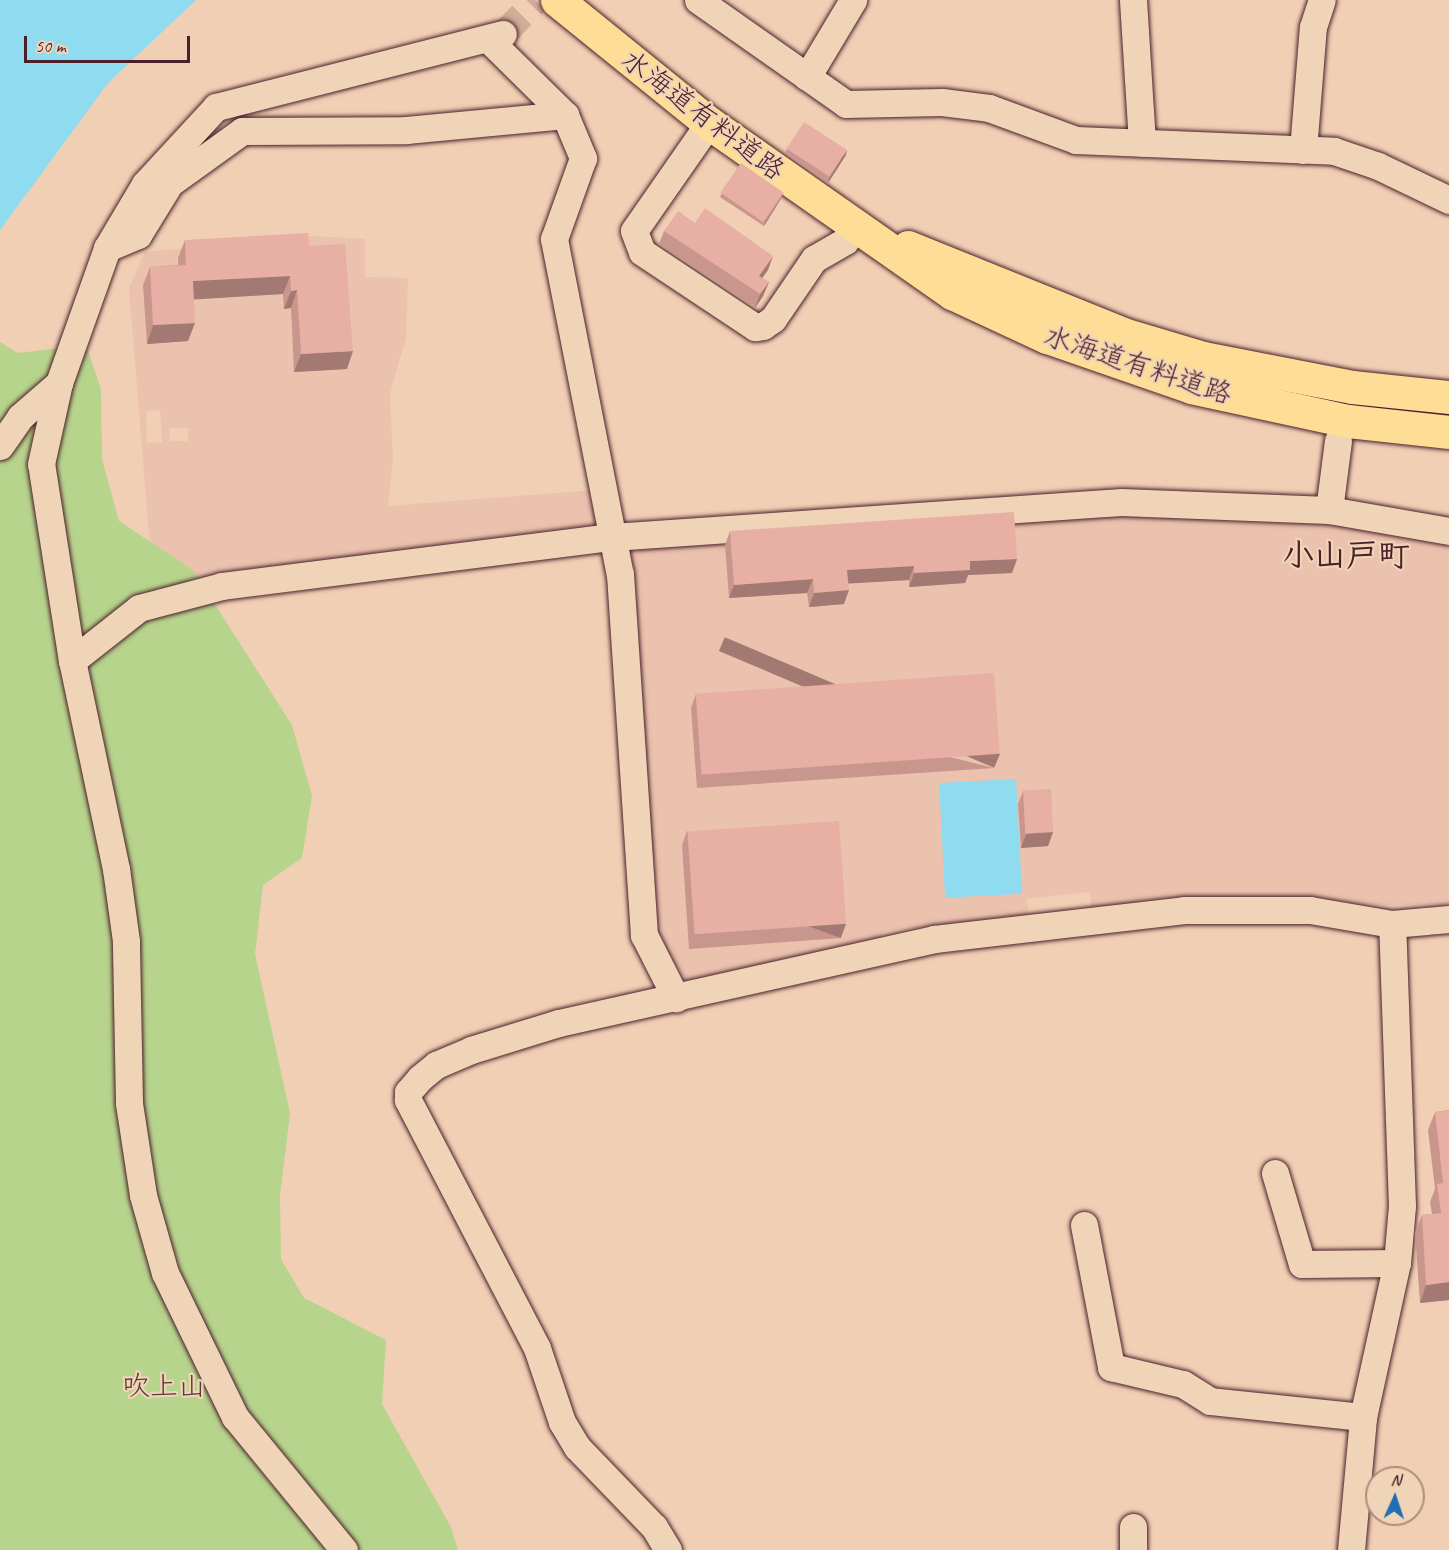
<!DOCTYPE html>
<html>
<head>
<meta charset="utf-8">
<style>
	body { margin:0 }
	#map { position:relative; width:1449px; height:1550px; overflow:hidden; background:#f1cfb5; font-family:Caveat,"Klee One",sans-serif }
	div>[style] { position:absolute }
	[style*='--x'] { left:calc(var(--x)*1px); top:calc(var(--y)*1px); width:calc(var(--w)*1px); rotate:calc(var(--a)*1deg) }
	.built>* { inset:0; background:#ebc2ad }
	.green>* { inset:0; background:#b7d48c }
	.water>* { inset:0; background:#8fdbef; transform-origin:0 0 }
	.minor-tunnel>* { height:27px; margin-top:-13.5px; transform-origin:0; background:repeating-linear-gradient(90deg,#d0ac99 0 27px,transparent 0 41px) }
	.roads { filter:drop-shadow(0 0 2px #4a1f2b) drop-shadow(0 0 2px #4a1f2b) }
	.minor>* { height:27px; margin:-13.5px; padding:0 13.5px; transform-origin:13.5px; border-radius:13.5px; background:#f0d4b7 }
	.highway>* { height:33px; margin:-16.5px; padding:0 16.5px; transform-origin:16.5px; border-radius:16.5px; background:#fedd96 }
	.wall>* { inset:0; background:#c8968d }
	.shaded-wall>* { inset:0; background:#a27a73; transform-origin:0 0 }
	.building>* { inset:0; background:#e8afa4; transform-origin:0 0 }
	span { translate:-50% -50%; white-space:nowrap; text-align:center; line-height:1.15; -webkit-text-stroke:4.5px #f0d4b7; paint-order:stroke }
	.street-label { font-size:28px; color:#4a1f2b }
	.park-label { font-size:28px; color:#5a3a3a }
	.quarter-label { font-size:32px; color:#4a1f2b; font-weight:700 }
	.north { position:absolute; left:1365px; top:1466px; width:60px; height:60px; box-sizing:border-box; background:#f0d4b7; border:2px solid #ae8c7f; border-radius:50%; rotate:3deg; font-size:16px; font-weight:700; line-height:24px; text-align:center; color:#4a1f2b }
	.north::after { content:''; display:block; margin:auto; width:21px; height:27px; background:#1f6fb2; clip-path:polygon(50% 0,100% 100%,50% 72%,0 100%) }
	.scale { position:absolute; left:24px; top:36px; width:166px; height:27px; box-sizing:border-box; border:3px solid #4a1f2b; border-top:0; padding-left:8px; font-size:18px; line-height:21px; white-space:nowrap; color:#4a1f2b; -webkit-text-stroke:4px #f0d4b7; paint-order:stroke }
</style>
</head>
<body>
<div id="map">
	<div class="built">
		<i style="clip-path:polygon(evenodd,312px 236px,365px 239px,365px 277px,408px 278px,406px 338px,390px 394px,393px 461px,388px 506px,595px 490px,604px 533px,163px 592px,149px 535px,129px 288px,145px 252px,312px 236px,179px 283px,340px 298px,295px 372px,291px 321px,297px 308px,284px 309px,283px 294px,186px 300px,179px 283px,312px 236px,160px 410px,162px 442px,147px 443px,146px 411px,160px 410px,312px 236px,169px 428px,188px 428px,188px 441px,170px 441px,169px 428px)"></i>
		<i style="clip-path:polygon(evenodd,1129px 514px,1325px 519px,1449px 537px,1449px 904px,1385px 905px,1308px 899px,945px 928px,910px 928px,883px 932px,881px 942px,688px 982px,653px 934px,628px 555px,636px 545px,1129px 514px,1009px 524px,1011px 573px,965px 575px,965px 583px,909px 586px,909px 580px,1009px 524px,1129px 514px,839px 537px,809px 607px,807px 593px,729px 598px,839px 537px,1129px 514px,1090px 892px,1091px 908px,1029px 914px,1027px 899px,1090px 892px)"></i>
	</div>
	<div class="green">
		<i style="clip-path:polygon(0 342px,18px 353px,86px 345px,101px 389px,102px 459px,119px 521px,193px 570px,292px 725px,312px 796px,302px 858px,263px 885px,255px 954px,290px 1113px,280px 1196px,281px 1259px,304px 1298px,386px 1340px,382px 1404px,451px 1527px,458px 1550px,0 1550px)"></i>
	</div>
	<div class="water">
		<i style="clip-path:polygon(0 0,196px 0,108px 83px,0 230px)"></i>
		<i style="left:1016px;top:779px;width:115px;height:77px;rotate:87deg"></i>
	</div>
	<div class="minor-tunnel">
		<i style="--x:503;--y:34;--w:47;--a:-45.9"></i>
	</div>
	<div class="roads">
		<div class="minor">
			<i style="--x:698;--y:0;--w:181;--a:35.1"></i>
			<i style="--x:846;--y:104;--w:96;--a:-1.2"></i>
			<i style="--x:942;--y:102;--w:47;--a:7.3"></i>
			<i style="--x:989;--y:108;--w:93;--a:20.2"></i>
			<i style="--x:1076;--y:140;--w:258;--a:2.4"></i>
			<i style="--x:1334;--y:151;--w:46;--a:18.8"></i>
			<i style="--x:1378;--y:166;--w:79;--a:25.6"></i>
			<i style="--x:1133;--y:0;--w:143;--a:86.4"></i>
			<i style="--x:489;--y:40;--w:107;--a:44.6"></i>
			<i style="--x:565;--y:115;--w:47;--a:67.3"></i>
			<i style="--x:583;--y:158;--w:86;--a:109.7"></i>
			<i style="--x:554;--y:239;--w:341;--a:78.9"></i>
			<i style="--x:620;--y:574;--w:362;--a:86.2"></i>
			<i style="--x:644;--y:935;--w:71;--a:63.1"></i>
			<i style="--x:807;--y:77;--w:90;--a:-59.1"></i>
			<i style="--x:709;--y:123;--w:131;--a:124.8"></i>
			<i style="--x:634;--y:231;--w:22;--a:69"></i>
			<i style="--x:642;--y:252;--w:136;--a:33.6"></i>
			<i style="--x:755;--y:327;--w:8;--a:-7"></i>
			<i style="--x:763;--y:326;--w:12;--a:-35"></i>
			<i style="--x:773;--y:319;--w:73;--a:-55.7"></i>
			<i style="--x:814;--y:259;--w:36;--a:-30"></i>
			<i style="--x:845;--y:241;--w:17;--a:-59"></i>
			<i style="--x:1303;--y:150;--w:123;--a:-85.4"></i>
			<i style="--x:1313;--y:27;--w:28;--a:-72"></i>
			<i style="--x:107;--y:248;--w:34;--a:-23"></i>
			<i style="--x:138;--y:235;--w:61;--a:-58.4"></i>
			<i style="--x:170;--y:183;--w:89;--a:-35.8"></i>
			<i style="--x:242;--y:131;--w:164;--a:-0.3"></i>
			<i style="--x:406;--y:130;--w:160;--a:-5.4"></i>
			<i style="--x:0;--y:446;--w:35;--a:-55"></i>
			<i style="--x:20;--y:417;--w:52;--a:-41.1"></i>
			<i style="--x:1329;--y:510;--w:70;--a:-82.6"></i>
			<i style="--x:72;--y:661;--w:85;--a:-38.3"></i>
			<i style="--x:139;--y:608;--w:86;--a:-14.8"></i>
			<i style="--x:222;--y:586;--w:393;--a:-7.2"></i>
			<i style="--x:612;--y:537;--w:510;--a:-3.93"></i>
			<i style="--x:1121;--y:502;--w:208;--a:2.2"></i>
			<i style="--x:1329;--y:510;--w:122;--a:9.9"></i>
			<i style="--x:1275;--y:1173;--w:95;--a:73.5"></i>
			<i style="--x:1302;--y:1264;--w:95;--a:-0.6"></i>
			<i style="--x:1084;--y:1225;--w:145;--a:79.2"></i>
			<i style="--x:1111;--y:1367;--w:74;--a:13.3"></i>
			<i style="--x:1183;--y:1384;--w:32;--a:32"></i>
			<i style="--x:1210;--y:1401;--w:154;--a:6"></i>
			<i style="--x:344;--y:1550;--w:172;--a:-129.3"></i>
			<i style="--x:235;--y:1417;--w:160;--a:-115.9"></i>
			<i style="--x:165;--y:1273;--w:81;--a:-105.8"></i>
			<i style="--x:143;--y:1195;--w:93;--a:-98.7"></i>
			<i style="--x:129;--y:1103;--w:162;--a:-91.1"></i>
			<i style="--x:126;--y:941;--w:73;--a:-97.9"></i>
			<i style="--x:116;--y:869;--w:213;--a:-101.9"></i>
			<i style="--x:72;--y:661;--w:199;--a:-98.9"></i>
			<i style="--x:41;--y:464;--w:83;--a:-77.5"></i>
			<i style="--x:59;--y:383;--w:143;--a:-70.4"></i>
			<i style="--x:107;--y:248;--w:74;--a:-59.3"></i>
			<i style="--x:145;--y:184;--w:105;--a:-47.3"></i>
			<i style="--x:216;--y:107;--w:296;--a:-14.3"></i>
			<i style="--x:668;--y:1550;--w:27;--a:-121"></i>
			<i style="--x:654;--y:1527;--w:111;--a:-133.9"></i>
			<i style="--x:577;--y:1447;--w:29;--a:-121"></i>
			<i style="--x:562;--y:1422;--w:78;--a:-108.7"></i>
			<i style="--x:537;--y:1348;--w:280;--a:-117.5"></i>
			<i style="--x:408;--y:1100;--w:8;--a:-90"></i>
			<i style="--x:408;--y:1092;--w:18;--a:-49"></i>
			<i style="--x:420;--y:1078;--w:21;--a:-39"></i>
			<i style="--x:436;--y:1065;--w:38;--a:-23"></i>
			<i style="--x:471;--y:1050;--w:92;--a:-17.1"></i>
			<i style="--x:559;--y:1023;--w:384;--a:-12.6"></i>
			<i style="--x:934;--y:939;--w:252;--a:-6.6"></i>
			<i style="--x:1184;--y:910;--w:126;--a:0"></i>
			<i style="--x:1310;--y:910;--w:83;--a:9.7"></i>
			<i style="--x:1392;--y:924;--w:57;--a:-5"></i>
			<i style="--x:1133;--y:1550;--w:23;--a:-90"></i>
			<i style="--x:1351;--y:1550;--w:134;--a:-84.8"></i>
			<i style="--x:1363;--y:1417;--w:158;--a:-77.6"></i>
			<i style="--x:1397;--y:1263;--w:57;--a:-85"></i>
			<i style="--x:1402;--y:1206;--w:282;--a:-92"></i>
		</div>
		<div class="highway">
			<i style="--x:557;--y:0;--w:196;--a:39"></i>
			<i style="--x:709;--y:123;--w:297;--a:35"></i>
			<i style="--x:952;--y:293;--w:105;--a:24.9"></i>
			<i style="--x:1047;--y:337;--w:152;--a:19.1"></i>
			<i style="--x:1191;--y:387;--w:161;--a:12.2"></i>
			<i style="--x:1348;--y:421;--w:102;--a:6.2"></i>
			<i style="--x:908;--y:247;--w:232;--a:22"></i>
			<i style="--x:1123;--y:334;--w:84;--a:16.7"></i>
			<i style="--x:1203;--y:358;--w:152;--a:11"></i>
			<i style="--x:1352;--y:387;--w:98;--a:5.9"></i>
		</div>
	</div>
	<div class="wall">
		<i style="clip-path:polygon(787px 149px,846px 155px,828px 183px,785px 153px)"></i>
		<i style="clip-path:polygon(722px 193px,782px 197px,764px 226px,720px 197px)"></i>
		<i style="clip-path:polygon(695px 223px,768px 270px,762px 278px,769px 282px,763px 296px,755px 308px,659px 244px,664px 231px)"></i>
		<i style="clip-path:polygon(185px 240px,309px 246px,347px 369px,294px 372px,291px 308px,284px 309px,283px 294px,194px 299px,188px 341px,147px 344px,143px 285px,150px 267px,178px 265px,178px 258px)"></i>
		<i style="clip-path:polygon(730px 531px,1017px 559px,1012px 573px,968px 575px,965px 583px,909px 587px,909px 580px,848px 583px,844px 604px,809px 607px,807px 593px,729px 598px,725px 545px)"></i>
		<i style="clip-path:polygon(696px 694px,994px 768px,697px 788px,691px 708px)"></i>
		<i style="clip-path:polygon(1023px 791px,1053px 832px,1048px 846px,1021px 848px,1018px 804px)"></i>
		<i style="clip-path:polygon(687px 831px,841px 938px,689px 949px,682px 845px)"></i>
		<i style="clip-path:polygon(1449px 1110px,1449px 1300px,1420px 1303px,1415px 1233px,1422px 1215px,1432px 1214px,1430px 1202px,1435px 1189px,1428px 1130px,1435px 1112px)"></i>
	</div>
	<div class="shaded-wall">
		<i style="clip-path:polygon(847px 150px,846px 155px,828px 183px,829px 178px)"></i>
		<i style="clip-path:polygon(784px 193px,782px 197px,764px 226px,766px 221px)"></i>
		<i style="clip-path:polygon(773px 256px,768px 270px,754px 289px,759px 276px)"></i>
		<i style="clip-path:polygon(290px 276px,283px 294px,186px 300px,193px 281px)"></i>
		<i style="clip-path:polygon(769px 282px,763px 296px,755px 308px,760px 294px)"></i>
		<i style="clip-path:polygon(297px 290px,291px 308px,284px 309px,291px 291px)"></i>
		<i style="clip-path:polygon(195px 323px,188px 341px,147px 344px,153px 325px)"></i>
		<i style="clip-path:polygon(353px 351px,347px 369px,294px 372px,301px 354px)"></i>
		<i style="clip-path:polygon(1017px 559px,1012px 573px,968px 575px,965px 583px,909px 587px,914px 573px,970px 561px)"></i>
		<i style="clip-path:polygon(914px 566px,909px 580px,842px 584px,847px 570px)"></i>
		<i style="clip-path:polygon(813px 579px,807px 593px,729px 598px,734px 585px)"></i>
		<i style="clip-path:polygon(849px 590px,844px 604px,809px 607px,814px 593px)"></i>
		<i style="left:1000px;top:754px;width:15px;height:299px;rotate:113deg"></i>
		<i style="clip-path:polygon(1053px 832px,1048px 846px,1021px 848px,1026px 834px)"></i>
		<i style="left:846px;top:924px;width:15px;height:152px;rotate:110deg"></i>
		<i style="clip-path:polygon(1449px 1282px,1449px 1300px,1420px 1303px,1426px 1285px)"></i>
	</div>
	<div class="building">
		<i style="left:804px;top:122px;width:51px;height:32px;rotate:33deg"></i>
		<i style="left:741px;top:163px;width:52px;height:36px;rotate:35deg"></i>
		<i style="clip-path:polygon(705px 208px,773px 256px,759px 276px,769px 282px,760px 294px,664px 231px,678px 211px,695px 223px)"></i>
		<i style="clip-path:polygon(308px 233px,309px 246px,345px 244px,353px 351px,301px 354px,297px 290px,291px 291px,290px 276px,193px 281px,195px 323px,153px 325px,150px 267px,186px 265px,185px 240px)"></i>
		<i style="clip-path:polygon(1014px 512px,1017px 559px,970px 561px,970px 570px,914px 573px,914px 566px,847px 570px,849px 590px,814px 593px,813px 579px,734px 585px,730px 531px)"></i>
		<i style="left:994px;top:673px;width:81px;height:299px;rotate:86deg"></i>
		<i style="left:1051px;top:789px;width:43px;height:28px;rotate:87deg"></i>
		<i style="left:839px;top:821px;width:103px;height:152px;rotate:86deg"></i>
		<i style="clip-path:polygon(1449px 1110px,1449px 1282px,1426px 1285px,1422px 1215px,1441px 1213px,1437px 1184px,1443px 1183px,1435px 1112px)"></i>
	</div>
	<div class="street-label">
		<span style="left:703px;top:115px;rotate:37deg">水海道有料道路</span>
		<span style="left:1138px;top:365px;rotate:18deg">水海道有料道路</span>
	</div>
	<div class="park-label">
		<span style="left:164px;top:1386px">吹上山</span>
	</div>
	<div class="quarter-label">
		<span style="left:1346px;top:556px">小山戸町</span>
	</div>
	<div class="north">N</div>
	<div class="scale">50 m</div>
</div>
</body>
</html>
